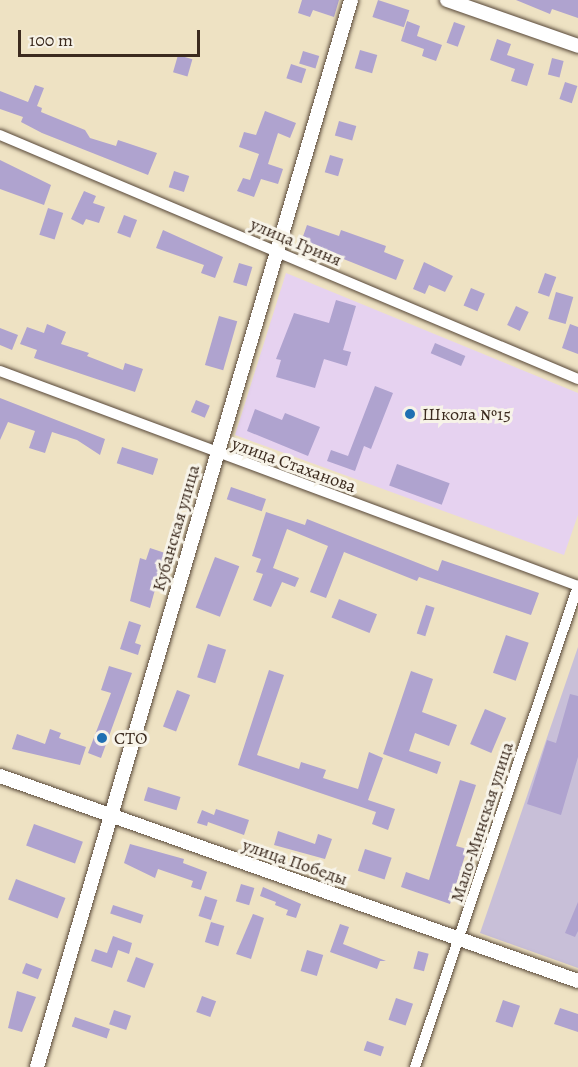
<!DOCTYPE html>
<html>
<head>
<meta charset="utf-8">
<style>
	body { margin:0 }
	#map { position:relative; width:578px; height:1067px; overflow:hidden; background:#eee2c3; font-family:Alegreya,serif }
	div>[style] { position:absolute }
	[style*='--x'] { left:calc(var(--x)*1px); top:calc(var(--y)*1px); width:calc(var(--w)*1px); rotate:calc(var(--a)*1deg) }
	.built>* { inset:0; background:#e6d2f0 }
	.industrial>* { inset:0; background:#c8bfd8 }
	.building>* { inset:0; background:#afa3cf; transform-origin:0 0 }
	.roads { filter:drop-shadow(0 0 2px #564637) drop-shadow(0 0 2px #564637) }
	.street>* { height:10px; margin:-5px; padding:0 5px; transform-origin:5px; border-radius:5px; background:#fff }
	.secondary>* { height:14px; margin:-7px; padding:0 7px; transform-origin:7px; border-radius:7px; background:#fff }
	.dots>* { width:16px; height:16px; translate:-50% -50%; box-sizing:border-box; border:3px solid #f7f3e8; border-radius:50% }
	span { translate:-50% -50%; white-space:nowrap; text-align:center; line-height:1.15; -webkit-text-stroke:6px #f7f3e8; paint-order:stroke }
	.street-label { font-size:18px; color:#3b2a1e }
	.poi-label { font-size:18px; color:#3b2a1e }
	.left { translate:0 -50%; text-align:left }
	.scale { position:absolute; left:18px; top:30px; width:182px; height:27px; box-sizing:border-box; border:3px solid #3b2a1e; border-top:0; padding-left:8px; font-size:18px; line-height:21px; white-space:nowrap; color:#3b2a1e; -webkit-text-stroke:4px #f7f3e8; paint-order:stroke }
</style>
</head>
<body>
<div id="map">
	<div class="built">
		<i style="clip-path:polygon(286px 273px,578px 393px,578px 515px,564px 555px,235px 435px)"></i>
	</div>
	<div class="industrial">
		<i style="clip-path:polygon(578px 647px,578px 968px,480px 933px)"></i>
	</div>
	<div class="building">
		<i style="clip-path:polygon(302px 0,339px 0,334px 17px,313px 10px,310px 17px,298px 13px)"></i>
		<i style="left:378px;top:0;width:33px;height:18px;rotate:18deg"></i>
		<i style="clip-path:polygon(516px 0,578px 0,578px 18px,552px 9px,550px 14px)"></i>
		<i style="clip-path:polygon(407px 21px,420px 26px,417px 36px,442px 45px,436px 61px,422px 56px,424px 49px,401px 41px)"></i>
		<i style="left:454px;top:22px;width:12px;height:22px;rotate:20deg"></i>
		<i style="clip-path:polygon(497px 39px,511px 44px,507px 55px,534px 64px,527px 86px,511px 81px,515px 69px,490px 60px)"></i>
		<i style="left:360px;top:50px;width:18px;height:19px;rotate:16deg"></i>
		<i style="left:303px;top:51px;width:17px;height:13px;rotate:17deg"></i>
		<i style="left:178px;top:55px;width:15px;height:18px;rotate:16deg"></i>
		<i style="left:552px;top:58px;width:12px;height:17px;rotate:14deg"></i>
		<i style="left:291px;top:64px;width:16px;height:15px;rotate:18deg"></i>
		<i style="left:565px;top:82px;width:13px;height:18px;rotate:18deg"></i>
		<i style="clip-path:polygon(35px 85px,44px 88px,37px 106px,42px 108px,41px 112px,85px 130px,90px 138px,116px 146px,118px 140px,157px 153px,148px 175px,42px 133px,21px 122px,23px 117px,0 109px,0 91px,28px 102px)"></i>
		<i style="clip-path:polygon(265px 111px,296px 123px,290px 138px,278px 133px,268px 164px,283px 169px,278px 184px,261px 179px,254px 197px,237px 191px,243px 178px,250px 180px,259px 154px,239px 147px,244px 132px,256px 135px)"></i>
		<i style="left:339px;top:121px;width:18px;height:15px;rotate:16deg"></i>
		<i style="left:330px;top:155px;width:14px;height:18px;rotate:17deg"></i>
		<i style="clip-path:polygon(0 160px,51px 185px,44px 205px,0 189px)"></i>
		<i style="left:174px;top:171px;width:16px;height:17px;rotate:18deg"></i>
		<i style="clip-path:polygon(84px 191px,96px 196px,93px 203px,105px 207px,99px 223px,86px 219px,83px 225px,71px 219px)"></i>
		<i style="left:48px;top:208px;width:16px;height:28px;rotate:18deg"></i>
		<i style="left:124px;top:215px;width:14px;height:19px;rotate:21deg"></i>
		<i style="clip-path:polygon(307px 225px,339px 236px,341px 230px,386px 246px,384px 252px,404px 260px,396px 280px,301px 242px)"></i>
		<i style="clip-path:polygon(163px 230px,223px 257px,215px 278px,201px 273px,204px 265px,156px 248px)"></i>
		<i style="clip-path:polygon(424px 262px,453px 276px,445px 292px,429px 285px,425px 294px,413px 289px)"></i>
		<i style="left:239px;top:263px;width:14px;height:20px;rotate:17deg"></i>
		<i style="left:545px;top:273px;width:12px;height:21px;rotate:20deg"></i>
		<i style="left:471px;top:288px;width:15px;height:19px;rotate:23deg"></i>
		<i style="left:556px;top:292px;width:18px;height:28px;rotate:16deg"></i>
		<i style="clip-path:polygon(336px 300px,356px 306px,343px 350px,351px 352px,347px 366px,324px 359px,315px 388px,276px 377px,281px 360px,276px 359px,294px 313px,329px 323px)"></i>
		<i style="left:516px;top:306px;width:14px;height:21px;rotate:25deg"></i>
		<i style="left:219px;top:316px;width:19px;height:51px;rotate:16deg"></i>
		<i style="clip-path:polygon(47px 324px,66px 332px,61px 344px,89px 353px,87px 356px,123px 370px,125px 363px,143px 369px,135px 392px,34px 358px,37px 350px,20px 344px,27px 327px,44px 333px)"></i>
		<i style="clip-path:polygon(570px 324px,578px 327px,578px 354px,562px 348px)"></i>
		<i style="clip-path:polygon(0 328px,18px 335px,12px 350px,0 345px)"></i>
		<i style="left:435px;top:343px;width:33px;height:11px;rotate:23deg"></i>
		<i style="clip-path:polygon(375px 386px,393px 393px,371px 449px,364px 446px,355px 471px,327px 461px,331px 450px,348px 456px)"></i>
		<i style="clip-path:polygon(0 398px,105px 439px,100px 455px,77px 440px,52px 432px,45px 453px,29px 448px,35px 431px,8px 422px,0 440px)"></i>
		<i style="left:196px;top:400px;width:15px;height:13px;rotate:23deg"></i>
		<i style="clip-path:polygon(255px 409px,282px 420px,285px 413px,320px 427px,308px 456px,247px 431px)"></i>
		<i style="left:122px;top:447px;width:38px;height:17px;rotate:18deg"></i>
		<i style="left:397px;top:464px;width:56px;height:23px;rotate:20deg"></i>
		<i style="left:231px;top:487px;width:37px;height:13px;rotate:19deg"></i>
		<i style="clip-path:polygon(266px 512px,305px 525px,307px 519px,438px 571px,442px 560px,539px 593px,531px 615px,419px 577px,417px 581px,344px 552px,326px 598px,310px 592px,328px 546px,287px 529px,273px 568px,299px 578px,295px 587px,282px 582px,271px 607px,253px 600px,263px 574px,256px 572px,261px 559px,252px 556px)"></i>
		<i style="clip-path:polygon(150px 548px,165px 553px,150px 608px,130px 601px,140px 558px,146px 560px)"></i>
		<i style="left:215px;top:557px;width:26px;height:54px;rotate:21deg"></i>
		<i style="left:339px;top:599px;width:41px;height:20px;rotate:22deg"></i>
		<i style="left:426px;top:605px;width:9px;height:30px;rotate:18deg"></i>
		<i style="clip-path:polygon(129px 621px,141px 625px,135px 643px,141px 645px,138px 655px,120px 649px)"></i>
		<i style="left:506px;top:635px;width:24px;height:40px;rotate:19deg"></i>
		<i style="left:208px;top:644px;width:19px;height:35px;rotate:18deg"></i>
		<i style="clip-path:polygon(109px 666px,132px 673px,101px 758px,88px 753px,111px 693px,101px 690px)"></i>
		<i style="clip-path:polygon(269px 670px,284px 675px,257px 755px,299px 769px,301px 762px,326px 770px,323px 778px,358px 789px,369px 752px,383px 758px,368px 800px,395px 809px,388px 830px,372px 824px,376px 812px,238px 765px)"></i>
		<i style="clip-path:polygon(411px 671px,433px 679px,422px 712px,457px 725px,449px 746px,415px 733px,409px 751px,441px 762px,437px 774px,383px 754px)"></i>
		<i style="left:177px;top:690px;width:14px;height:39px;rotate:21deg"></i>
		<i style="clip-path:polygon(570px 694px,578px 696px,578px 757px,561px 815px,527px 804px,547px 740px,556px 743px)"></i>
		<i style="left:485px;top:709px;width:23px;height:38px;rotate:23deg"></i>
		<i style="clip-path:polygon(50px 729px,61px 733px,59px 738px,86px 747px,80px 765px,12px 749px,17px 734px,45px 744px)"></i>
		<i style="clip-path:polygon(460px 780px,476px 785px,456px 846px,467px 849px,450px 904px,401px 887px,406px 872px,429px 880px)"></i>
		<i style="left:148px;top:787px;width:34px;height:14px;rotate:17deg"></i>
		<i style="clip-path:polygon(216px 809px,249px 820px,244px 835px,208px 822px,207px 826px,197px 823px,202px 810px,214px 815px)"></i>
		<i style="left:34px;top:824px;width:52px;height:23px;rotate:20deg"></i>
		<i style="clip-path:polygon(278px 831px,315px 844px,318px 834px,332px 839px,325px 859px,274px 845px)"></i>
		<i style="clip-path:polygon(130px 844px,184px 859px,183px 863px,207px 872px,201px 890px,191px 887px,193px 881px,158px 869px,155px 878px,124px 863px)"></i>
		<i style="left:365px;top:849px;width:28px;height:23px;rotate:18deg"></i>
		<i style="left:16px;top:879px;width:53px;height:22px;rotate:21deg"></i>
		<i style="left:241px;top:884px;width:14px;height:18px;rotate:17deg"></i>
		<i style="clip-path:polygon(263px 887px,301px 904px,296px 918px,286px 915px,288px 910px,275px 905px,276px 902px,260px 896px)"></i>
		<i style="left:205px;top:896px;width:13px;height:21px;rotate:18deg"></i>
		<i style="clip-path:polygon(578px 902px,578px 931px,575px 937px,565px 933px)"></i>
		<i style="left:113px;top:905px;width:32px;height:9px;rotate:18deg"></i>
		<i style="clip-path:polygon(253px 914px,264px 918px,251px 959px,236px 954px)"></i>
		<i style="left:211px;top:922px;width:14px;height:21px;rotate:17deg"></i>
		<i style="clip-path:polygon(340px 924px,349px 927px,343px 944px,386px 961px,380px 961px,377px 969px,330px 952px)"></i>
		<i style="clip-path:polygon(113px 936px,132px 943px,129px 954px,118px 950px,112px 968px,91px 961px,95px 949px,107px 953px)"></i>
		<i style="left:307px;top:950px;width:17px;height:22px;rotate:17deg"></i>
		<i style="left:418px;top:951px;width:11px;height:18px;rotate:15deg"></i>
		<i style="left:136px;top:957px;width:19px;height:26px;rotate:21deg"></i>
		<i style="left:26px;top:963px;width:17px;height:11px;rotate:21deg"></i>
		<i style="clip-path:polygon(17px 991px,36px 997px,22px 1032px,8px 1028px)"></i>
		<i style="left:202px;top:996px;width:15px;height:17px;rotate:20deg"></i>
		<i style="left:396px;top:998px;width:18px;height:23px;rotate:19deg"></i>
		<i style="left:503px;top:1000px;width:18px;height:23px;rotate:19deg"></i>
		<i style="clip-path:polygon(560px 1008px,578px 1014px,578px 1032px,554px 1024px)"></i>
		<i style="left:114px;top:1010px;width:18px;height:15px;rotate:19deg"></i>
		<i style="left:75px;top:1017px;width:37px;height:10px;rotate:19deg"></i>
		<i style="left:367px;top:1041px;width:18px;height:10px;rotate:19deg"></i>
	</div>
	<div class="roads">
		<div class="street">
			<i style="--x:0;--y:135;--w:627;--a:22.89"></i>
			<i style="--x:0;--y:371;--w:617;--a:20.4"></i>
			<i style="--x:415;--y:1067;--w:508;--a:-71.28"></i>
		</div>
		<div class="secondary">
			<i style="--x:447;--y:0;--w:139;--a:19.3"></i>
			<i style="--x:0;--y:776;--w:613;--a:19.53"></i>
			<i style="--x:37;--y:1067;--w:1112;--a:-73.6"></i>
		</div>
	</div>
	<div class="dots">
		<i style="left:410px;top:414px;background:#1f6fb2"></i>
		<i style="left:102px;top:738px;background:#1f6fb2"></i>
	</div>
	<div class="street-label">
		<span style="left:296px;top:242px;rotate:23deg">улица Гриня</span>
		<span style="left:294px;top:465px;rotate:20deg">улица Стаханова</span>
		<span style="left:176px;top:528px;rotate:-74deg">Кубанская улица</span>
		<span style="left:482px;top:822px;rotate:-72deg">Мало-Минская улица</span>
		<span style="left:295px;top:862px;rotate:19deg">улица Победы</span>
	</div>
	<div class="poi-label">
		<span class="left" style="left:422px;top:414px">Школа №15</span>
		<span class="left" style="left:114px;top:738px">СТО</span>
	</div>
	<div class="scale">100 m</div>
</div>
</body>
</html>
